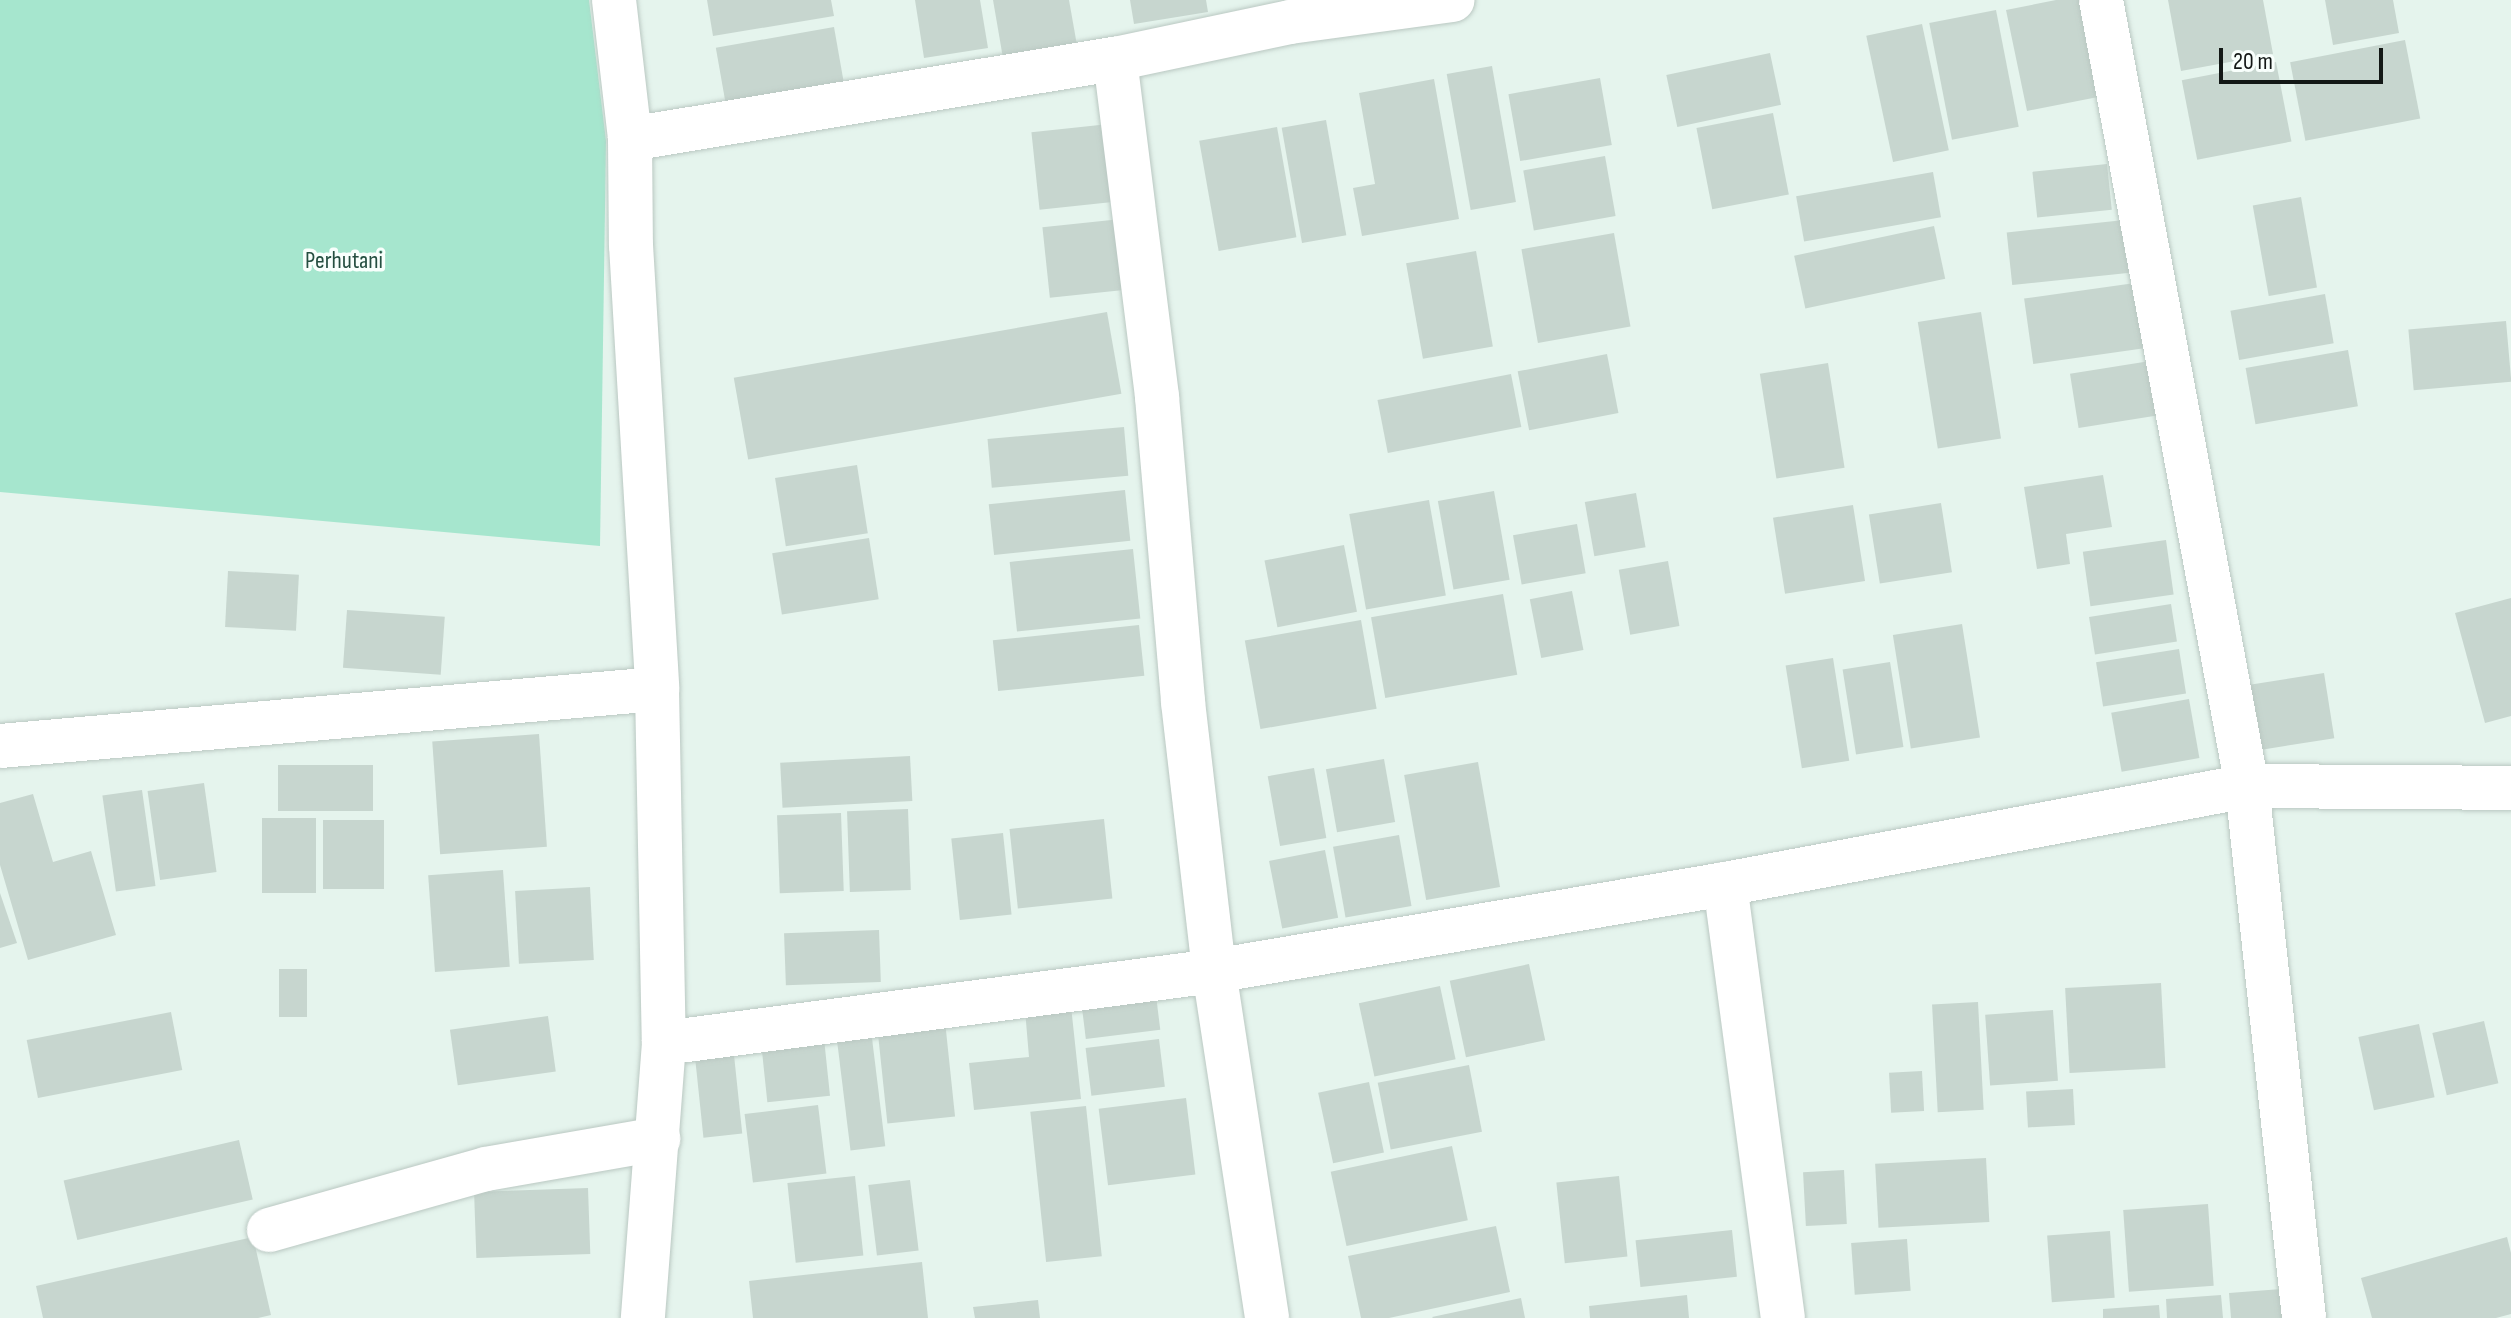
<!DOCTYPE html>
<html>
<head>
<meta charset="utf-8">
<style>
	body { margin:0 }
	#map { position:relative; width:2511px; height:1318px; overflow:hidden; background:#e5f4ed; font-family:"Sofia Sans Condensed",sans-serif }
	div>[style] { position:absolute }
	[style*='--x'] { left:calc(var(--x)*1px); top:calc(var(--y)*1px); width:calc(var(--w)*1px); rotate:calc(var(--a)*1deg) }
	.green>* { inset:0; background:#a6e6ce }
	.building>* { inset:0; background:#c7d6cf; transform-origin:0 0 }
	.roads { filter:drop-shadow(0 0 2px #bac8c2) drop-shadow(0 0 2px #bac8c2) }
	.minor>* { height:44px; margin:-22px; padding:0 22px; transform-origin:22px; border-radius:22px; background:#fff }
	.tertiary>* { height:44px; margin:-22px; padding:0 22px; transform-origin:22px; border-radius:22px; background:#fff }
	span { translate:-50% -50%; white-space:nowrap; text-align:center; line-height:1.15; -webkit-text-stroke:7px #f8fffc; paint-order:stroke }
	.park-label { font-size:24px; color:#254f41 }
	.scale { position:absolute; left:2219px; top:48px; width:164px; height:36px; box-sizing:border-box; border:4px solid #131816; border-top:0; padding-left:10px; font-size:24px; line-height:28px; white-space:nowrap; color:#131816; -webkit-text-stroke:6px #f8fffc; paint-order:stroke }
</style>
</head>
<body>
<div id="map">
	<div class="green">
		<i style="clip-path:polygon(0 0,589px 0,606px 141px,600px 546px,0 492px)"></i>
	</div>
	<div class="building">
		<i style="clip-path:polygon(707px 0,831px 0,834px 16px,713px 36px)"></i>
		<i style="clip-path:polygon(915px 0,980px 0,988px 48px,924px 58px)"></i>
		<i style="clip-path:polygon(993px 0,1069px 0,1078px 51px,1004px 64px)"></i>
		<i style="clip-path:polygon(1130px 0,1206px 0,1208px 12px,1134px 24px)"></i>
		<i style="clip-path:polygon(2056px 0,2084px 0,2103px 96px,2027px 111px,2006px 10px)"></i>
		<i style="clip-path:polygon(2168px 0,2263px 0,2273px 54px,2181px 71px)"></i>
		<i style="clip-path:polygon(2325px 0,2393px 0,2399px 33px,2333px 45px)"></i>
		<i style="left:1996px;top:10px;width:119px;height:68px;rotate:79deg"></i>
		<i style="left:1922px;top:24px;width:129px;height:57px;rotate:78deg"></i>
		<i style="left:834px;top:27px;width:66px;height:120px;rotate:80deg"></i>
		<i style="left:2405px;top:40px;width:80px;height:117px;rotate:79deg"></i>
		<i style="left:1770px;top:53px;width:53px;height:106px;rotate:78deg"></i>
		<i style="left:2276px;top:62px;width:81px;height:96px;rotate:79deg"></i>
		<i style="left:1492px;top:66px;width:138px;height:46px;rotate:80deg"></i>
		<i style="left:1600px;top:78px;width:68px;height:93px;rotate:80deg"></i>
		<i style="clip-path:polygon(1434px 79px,1459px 219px,1362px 236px,1353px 188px,1375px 184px,1359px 93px)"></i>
		<i style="left:1773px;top:113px;width:83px;height:78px;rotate:79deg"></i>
		<i style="left:1326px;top:120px;width:117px;height:45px;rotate:80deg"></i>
		<i style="left:1109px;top:124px;width:78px;height:78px;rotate:84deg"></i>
		<i style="left:1277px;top:127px;width:112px;height:79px;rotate:80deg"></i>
		<i style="left:1605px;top:156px;width:61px;height:83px;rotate:80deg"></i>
		<i style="left:2107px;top:164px;width:46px;height:75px;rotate:84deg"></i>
		<i style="left:1933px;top:172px;width:46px;height:139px;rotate:80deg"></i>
		<i style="left:2301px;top:197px;width:92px;height:49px;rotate:80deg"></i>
		<i style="left:1121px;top:219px;width:71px;height:79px;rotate:84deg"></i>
		<i style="left:2134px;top:219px;width:53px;height:128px;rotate:84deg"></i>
		<i style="left:1934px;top:226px;width:54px;height:143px;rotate:78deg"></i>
		<i style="left:1614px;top:233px;width:95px;height:94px;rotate:80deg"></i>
		<i style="left:1476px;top:251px;width:97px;height:71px;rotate:80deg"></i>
		<i style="left:2135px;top:283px;width:66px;height:112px;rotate:82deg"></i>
		<i style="left:2325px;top:294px;width:50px;height:96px;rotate:80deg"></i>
		<i style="left:1107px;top:312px;width:83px;height:379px;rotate:80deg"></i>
		<i style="left:1981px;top:312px;width:128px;height:64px;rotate:81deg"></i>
		<i style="left:2506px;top:321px;width:61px;height:98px;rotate:85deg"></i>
		<i style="left:2348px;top:350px;width:57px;height:104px;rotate:80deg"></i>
		<i style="left:1607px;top:354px;width:60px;height:91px;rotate:79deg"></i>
		<i style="left:2150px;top:361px;width:55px;height:81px;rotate:81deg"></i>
		<i style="left:1828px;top:363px;width:106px;height:69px;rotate:81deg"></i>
		<i style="left:1511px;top:374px;width:54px;height:136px;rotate:79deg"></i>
		<i style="left:1124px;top:427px;width:49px;height:137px;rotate:85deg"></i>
		<i style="left:857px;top:465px;width:69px;height:83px;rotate:81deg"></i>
		<i style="clip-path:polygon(2103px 475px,2112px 527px,2066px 534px,2070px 564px,2037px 569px,2024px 487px)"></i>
		<i style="left:1125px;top:490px;width:51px;height:137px;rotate:84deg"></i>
		<i style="left:1494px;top:491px;width:90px;height:57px;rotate:80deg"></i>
		<i style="left:1636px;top:493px;width:55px;height:52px;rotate:80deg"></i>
		<i style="left:1429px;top:500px;width:97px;height:81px;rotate:80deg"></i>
		<i style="left:1941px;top:503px;width:70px;height:73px;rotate:81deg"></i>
		<i style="left:1853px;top:505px;width:77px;height:81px;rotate:81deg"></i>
		<i style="left:1577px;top:524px;width:50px;height:65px;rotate:80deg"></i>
		<i style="left:869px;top:538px;width:62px;height:98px;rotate:81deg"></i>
		<i style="left:2166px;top:540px;width:55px;height:84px;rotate:82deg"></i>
		<i style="left:1344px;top:545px;width:68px;height:81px;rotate:79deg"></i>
		<i style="left:1133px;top:549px;width:70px;height:124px;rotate:84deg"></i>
		<i style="left:1668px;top:561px;width:66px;height:50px;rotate:80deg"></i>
		<i style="left:228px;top:571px;width:71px;height:56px;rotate:3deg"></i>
		<i style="left:1572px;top:591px;width:60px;height:43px;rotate:79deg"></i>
		<i style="left:1503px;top:594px;width:82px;height:134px;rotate:80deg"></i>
		<i style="clip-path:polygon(2511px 598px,2511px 716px,2485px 723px,2455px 613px)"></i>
		<i style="left:2171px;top:604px;width:38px;height:83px;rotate:81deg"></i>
		<i style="left:347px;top:610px;width:98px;height:58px;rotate:4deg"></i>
		<i style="left:1361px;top:620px;width:90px;height:118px;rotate:80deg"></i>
		<i style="left:1962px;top:624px;width:115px;height:70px;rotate:81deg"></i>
		<i style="left:1139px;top:625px;width:51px;height:147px;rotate:84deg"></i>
		<i style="left:2179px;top:649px;width:45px;height:84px;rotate:81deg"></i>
		<i style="left:1833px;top:658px;width:104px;height:48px;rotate:81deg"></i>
		<i style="left:1890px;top:662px;width:86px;height:48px;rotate:81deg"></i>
		<i style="left:2324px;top:673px;width:66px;height:75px;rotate:81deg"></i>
		<i style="left:2189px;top:699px;width:60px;height:79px;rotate:80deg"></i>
		<i style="left:539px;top:734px;width:113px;height:107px;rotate:86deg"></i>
		<i style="left:910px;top:756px;width:45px;height:130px;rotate:87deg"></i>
		<i style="left:1384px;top:759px;width:64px;height:59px;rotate:80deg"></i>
		<i style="left:1478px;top:762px;width:127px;height:75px;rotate:80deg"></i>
		<i style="left:278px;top:765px;width:95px;height:46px"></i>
		<i style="left:1314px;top:768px;width:71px;height:47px;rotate:80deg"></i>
		<i style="left:204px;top:783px;width:90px;height:57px;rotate:82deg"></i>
		<i style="left:142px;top:790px;width:97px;height:40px;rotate:82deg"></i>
		<i style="clip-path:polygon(33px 794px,53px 862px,91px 851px,116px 935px,28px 960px,0 865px,0 803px)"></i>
		<i style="left:908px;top:809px;width:81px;height:61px;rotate:88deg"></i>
		<i style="left:841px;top:813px;width:78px;height:64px;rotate:88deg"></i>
		<i style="left:316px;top:818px;width:75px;height:54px;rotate:90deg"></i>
		<i style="left:1104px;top:819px;width:80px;height:95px;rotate:84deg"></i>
		<i style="left:323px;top:820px;width:61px;height:69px"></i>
		<i style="left:1003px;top:833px;width:82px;height:52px;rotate:84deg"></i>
		<i style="left:1399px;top:835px;width:72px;height:67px;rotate:80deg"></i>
		<i style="left:1325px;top:850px;width:69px;height:57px;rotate:79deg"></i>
		<i style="left:503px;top:870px;width:97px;height:75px;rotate:86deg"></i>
		<i style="left:590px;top:887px;width:73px;height:75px;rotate:87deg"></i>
		<i style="clip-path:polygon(0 893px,17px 943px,0 948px)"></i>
		<i style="left:879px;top:930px;width:52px;height:95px;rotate:88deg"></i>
		<i style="left:1529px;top:964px;width:78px;height:81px;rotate:78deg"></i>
		<i style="left:279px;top:969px;width:28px;height:48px"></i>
		<i style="left:2161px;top:983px;width:85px;height:96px;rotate:87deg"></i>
		<i style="left:1440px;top:986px;width:75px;height:83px;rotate:78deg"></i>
		<i style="left:1156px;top:995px;width:35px;height:75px;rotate:83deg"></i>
		<i style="left:1978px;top:1002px;width:108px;height:46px;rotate:87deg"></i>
		<i style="clip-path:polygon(1071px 1006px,1081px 1099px,974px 1110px,969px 1063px,1029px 1057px,1025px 1010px)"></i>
		<i style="left:2053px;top:1010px;width:71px;height:68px;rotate:86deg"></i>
		<i style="left:171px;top:1012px;width:59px;height:147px;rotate:79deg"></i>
		<i style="left:548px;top:1016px;width:56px;height:99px;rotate:82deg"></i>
		<i style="left:945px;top:1021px;width:96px;height:68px;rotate:84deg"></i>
		<i style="left:2484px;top:1021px;width:64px;height:53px;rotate:77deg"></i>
		<i style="left:2419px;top:1024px;width:75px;height:62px;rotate:78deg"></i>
		<i style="left:823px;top:1029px;width:67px;height:63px;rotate:84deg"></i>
		<i style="left:871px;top:1030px;width:117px;height:35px;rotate:83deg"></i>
		<i style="left:1159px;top:1039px;width:48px;height:74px;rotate:83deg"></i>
		<i style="left:734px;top:1055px;width:79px;height:39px;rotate:84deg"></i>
		<i style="left:1469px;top:1065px;width:68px;height:93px;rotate:79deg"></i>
		<i style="left:1922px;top:1071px;width:40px;height:33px;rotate:87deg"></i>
		<i style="left:1369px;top:1082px;width:72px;height:52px;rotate:78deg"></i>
		<i style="left:2073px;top:1089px;width:36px;height:47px;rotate:87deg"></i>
		<i style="left:1186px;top:1098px;width:77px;height:88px;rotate:83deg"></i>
		<i style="left:818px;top:1105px;width:69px;height:74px;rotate:83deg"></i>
		<i style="left:1086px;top:1106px;width:151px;height:56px;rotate:84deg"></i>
		<i style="left:239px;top:1140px;width:61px;height:180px;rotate:77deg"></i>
		<i style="left:1452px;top:1146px;width:76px;height:124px;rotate:78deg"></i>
		<i style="left:1986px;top:1158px;width:64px;height:111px;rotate:87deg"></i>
		<i style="left:1844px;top:1170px;width:54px;height:41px;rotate:87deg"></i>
		<i style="left:855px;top:1176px;width:80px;height:68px;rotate:84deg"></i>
		<i style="left:1619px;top:1176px;width:81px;height:63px;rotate:84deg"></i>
		<i style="left:910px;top:1180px;width:71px;height:42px;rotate:83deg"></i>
		<i style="left:588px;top:1188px;width:66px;height:114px;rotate:88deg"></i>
		<i style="left:2208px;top:1204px;width:82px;height:85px;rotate:86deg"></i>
		<i style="clip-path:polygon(1496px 1226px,1510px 1292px,1389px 1318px,1361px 1318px,1348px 1256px)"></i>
		<i style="left:1732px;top:1230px;width:47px;height:97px;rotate:84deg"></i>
		<i style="left:2110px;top:1231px;width:67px;height:63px;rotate:86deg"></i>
		<i style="clip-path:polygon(253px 1237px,271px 1315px,258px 1318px,43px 1318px,36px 1286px)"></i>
		<i style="clip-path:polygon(2507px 1237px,2511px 1253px,2511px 1314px,2496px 1318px,2372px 1318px,2361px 1278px)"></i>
		<i style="left:1907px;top:1239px;width:52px;height:56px;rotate:86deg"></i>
		<i style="clip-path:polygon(922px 1262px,928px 1318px,753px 1318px,749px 1281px)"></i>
		<i style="clip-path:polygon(2294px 1288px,2297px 1318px,2231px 1318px,2229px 1293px)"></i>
		<i style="clip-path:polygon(1687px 1295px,1689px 1318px,1590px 1318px,1589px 1306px)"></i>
		<i style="clip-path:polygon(2221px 1295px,2223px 1318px,2167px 1318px,2166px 1299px)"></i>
		<i style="clip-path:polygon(1521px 1298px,1525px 1318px,1433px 1318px,1432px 1317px)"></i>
		<i style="clip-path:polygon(1038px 1300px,1040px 1318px,975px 1318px,973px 1307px)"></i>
		<i style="clip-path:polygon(2159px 1305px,2160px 1318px,2103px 1318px,2103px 1309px)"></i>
	</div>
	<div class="roads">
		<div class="minor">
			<i style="--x:2101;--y:0;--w:799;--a:79.48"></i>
			<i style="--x:2247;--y:786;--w:535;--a:83.88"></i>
			<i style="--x:1115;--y:59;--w:341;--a:82.9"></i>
			<i style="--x:1157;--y:397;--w:306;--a:85.1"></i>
			<i style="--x:1183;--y:702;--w:271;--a:83.4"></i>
			<i style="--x:1214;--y:971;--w:351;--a:81.3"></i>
			<i style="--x:630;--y:139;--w:492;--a:-9.4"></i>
			<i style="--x:1115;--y:59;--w:179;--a:-11.9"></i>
			<i style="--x:1290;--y:22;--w:164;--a:-7.7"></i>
			<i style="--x:0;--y:746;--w:659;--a:-4.96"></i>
			<i style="--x:1725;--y:884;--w:438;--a:82.4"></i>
			<i style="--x:664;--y:1043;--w:555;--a:-7.46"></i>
			<i style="--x:1214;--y:971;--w:518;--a:-9.66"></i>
			<i style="--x:1725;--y:884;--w:531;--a:-10.63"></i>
			<i style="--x:2247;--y:786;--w:264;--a:0.4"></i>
			<i style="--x:269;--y:1230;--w:225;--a:-15.7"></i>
			<i style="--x:486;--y:1169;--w:175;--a:-9.9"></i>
		</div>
		<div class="tertiary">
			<i style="--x:614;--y:0;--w:140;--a:83.4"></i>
			<i style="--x:630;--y:139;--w:106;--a:89.5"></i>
			<i style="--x:631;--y:245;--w:445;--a:86.6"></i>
			<i style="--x:657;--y:689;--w:354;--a:88.9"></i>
			<i style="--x:664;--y:1043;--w:276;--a:94.4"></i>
		</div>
	</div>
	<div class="park-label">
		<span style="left:344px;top:261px">Perhutani</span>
	</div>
	<div class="scale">20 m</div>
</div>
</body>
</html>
